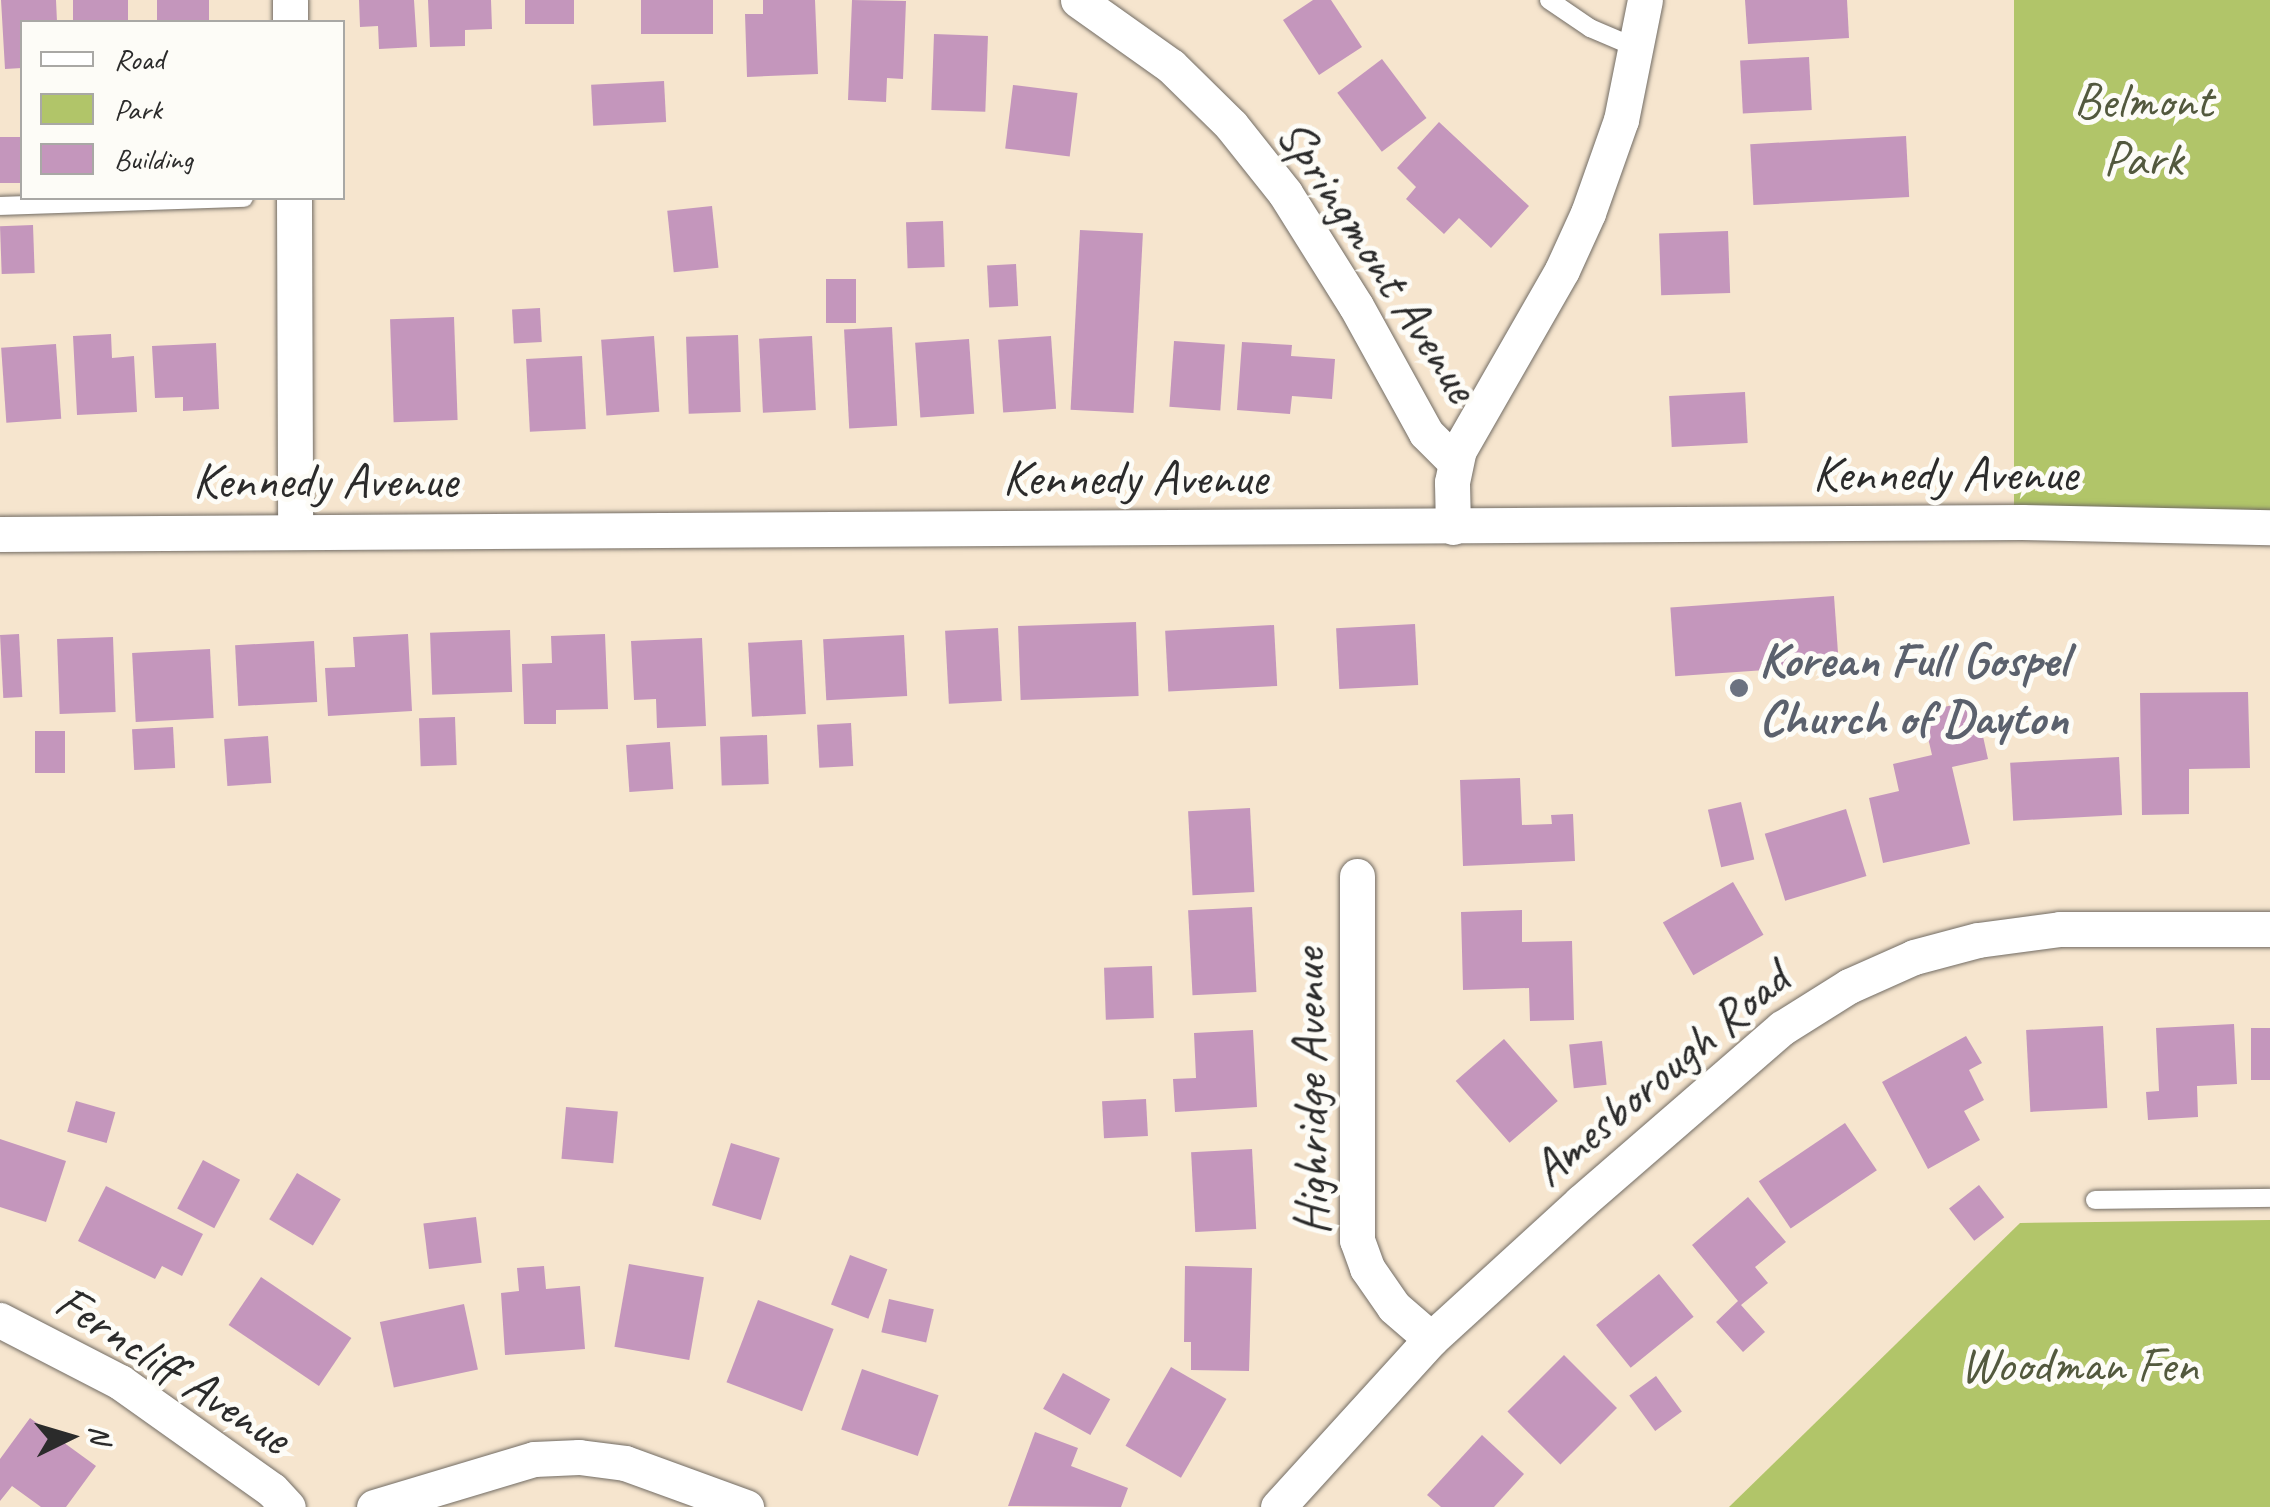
<!DOCTYPE html>
<html>
<head>
<meta charset="utf-8">
<style>
	body { margin:0 }
	#map { position:relative; width:2270px; height:1507px; overflow:hidden; background:#f6e5ce; font-family:Caveat,sans-serif }
	div>[style] { position:absolute }
	[style*='--x'] { left:calc(var(--x)*1px); top:calc(var(--y)*1px); width:calc(var(--w)*1px); rotate:calc(var(--a)*1deg) }
	.green>* { inset:0; background:#b1c569; transform-origin:0 0 }
	.building>* { inset:0; background:#c496bc; transform-origin:0 0 }
	.roads { filter:drop-shadow(0 0 2px #726c64) drop-shadow(0 0 2px #726c64) }
	.service>* { height:18px; margin:-9px; padding:0 9px; transform-origin:9px; border-radius:9px; background:#fff }
	.minor>* { height:35px; margin:-17.5px; padding:0 17.5px; transform-origin:17.5px; border-radius:17.5px; background:#fff }
	.dots>* { width:28px; height:28px; translate:-50% -50%; box-sizing:border-box; border:5px solid #fdfcf7; border-radius:50% }
	span { translate:-50% -50%; white-space:nowrap; text-align:center; line-height:1.15; -webkit-text-stroke:10px #fdfcf7; paint-order:stroke }
	.park-label { font-size:50px; color:#53593e }
	.street-label { font-size:50px; color:#2b2b2b }
	.worship-label { font-size:50px; color:#5b616d; font-weight:700 }
	.left { translate:0 -50%; text-align:left }
	.legend { position:absolute; left:20px; top:20px; width:325px; height:180px; box-sizing:border-box; background:#fdfcf7; border:2px solid #a9a8a5; margin:0; padding:12px 18px; list-style:none; font-size:30px; color:#2b2b2b }
	.legend li { display:flex; align-items:center; gap:20px; height:50px }
	.legend b { width:50px; border:2px solid #a9a8a5 }
	.north { position:absolute; left:20px; top:1387px; width:100px; height:100px; -webkit-text-stroke:8px #fdfcf7; paint-order:stroke; rotate:85deg; font-size:28px; font-weight:700; line-height:40px; text-align:center; color:#2b2b2b }
	.north::after { content:''; display:block; margin:auto; width:35px; height:45px; background:#2b2b2b; clip-path:polygon(50% 0,100% 100%,50% 72%,0 100%) }
</style>
</head>
<body>
<div id="map">
	<div class="green">
		<i style="left:2014px;top:0;width:256px;height:522px"></i>
		<i style="clip-path:polygon(2270px 1220px,2270px 1507px,1729px 1507px,2020px 1223px)"></i>
	</div>
	<div class="building">
		<i style="clip-path:polygon(1px 0,56px 0,57px 22px,22px 22px,22px 68px,5px 69px)"></i>
		<i style="left:73px;top:0;width:55px;height:22px"></i>
		<i style="left:157px;top:0;width:52px;height:22px"></i>
		<i style="clip-path:polygon(359px 0,414px 0,417px 47px,379px 49px,378px 26px,360px 27px)"></i>
		<i style="clip-path:polygon(428px 0,491px 0,492px 29px,465px 30px,465px 46px,430px 47px)"></i>
		<i style="left:525px;top:0;width:49px;height:24px"></i>
		<i style="left:641px;top:0;width:72px;height:34px"></i>
		<i style="clip-path:polygon(763px 0,815px 0,818px 74px,747px 77px,745px 14px,763px 14px)"></i>
		<i style="clip-path:polygon(852px 0,906px 1px,903px 79px,887px 78px,886px 102px,848px 100px)"></i>
		<i style="clip-path:polygon(1313px 0,1331px 0,1362px 47px,1319px 75px,1283px 20px)"></i>
		<i style="clip-path:polygon(1745px 0,1847px 0,1849px 38px,1748px 44px)"></i>
		<i style="left:934px;top:34px;width:54px;height:76px;rotate:2deg"></i>
		<i style="left:1809px;top:57px;width:53px;height:69px;rotate:87deg"></i>
		<i style="left:1382px;top:59px;width:74px;height:56px;rotate:53deg"></i>
		<i style="left:664px;top:81px;width:41px;height:73px;rotate:87deg"></i>
		<i style="left:1013px;top:85px;width:65px;height:64px;rotate:7deg"></i>
		<i style="clip-path:polygon(1439px 122px,1529px 206px,1491px 248px,1459px 218px,1444px 234px,1406px 199px,1416px 187px,1397px 168px)"></i>
		<i style="left:1906px;top:136px;width:61px;height:156px;rotate:87deg"></i>
		<i style="left:22px;top:137px;width:46px;height:22px;rotate:90deg"></i>
		<i style="left:712px;top:206px;width:62px;height:45px;rotate:84deg"></i>
		<i style="left:943px;top:221px;width:46px;height:37px;rotate:88deg"></i>
		<i style="left:33px;top:225px;width:48px;height:33px;rotate:88deg"></i>
		<i style="left:1080px;top:230px;width:63px;height:180px;rotate:3deg"></i>
		<i style="left:1728px;top:231px;width:62px;height:69px;rotate:88deg"></i>
		<i style="left:1016px;top:264px;width:42px;height:29px;rotate:87deg"></i>
		<i style="left:826px;top:279px;width:30px;height:44px"></i>
		<i style="left:540px;top:308px;width:34px;height:28px;rotate:87deg"></i>
		<i style="left:454px;top:317px;width:103px;height:64px;rotate:88deg"></i>
		<i style="left:892px;top:327px;width:99px;height:48px;rotate:87deg"></i>
		<i style="clip-path:polygon(111px 334px,112px 358px,134px 356px,137px 412px,77px 415px,73px 336px)"></i>
		<i style="left:738px;top:335px;width:77px;height:52px;rotate:88deg"></i>
		<i style="left:654px;top:336px;width:76px;height:53px;rotate:86deg"></i>
		<i style="left:812px;top:336px;width:74px;height:53px;rotate:87deg"></i>
		<i style="left:1051px;top:336px;width:73px;height:53px;rotate:86deg"></i>
		<i style="left:969px;top:339px;width:75px;height:54px;rotate:86deg"></i>
		<i style="left:1174px;top:341px;width:51px;height:66px;rotate:4deg"></i>
		<i style="clip-path:polygon(1242px 342px,1292px 345px,1291px 356px,1335px 359px,1332px 399px,1292px 396px,1290px 414px,1237px 410px)"></i>
		<i style="clip-path:polygon(216px 343px,219px 409px,183px 411px,183px 397px,155px 398px,152px 346px)"></i>
		<i style="left:56px;top:344px;width:75px;height:55px;rotate:86deg"></i>
		<i style="left:582px;top:356px;width:73px;height:56px;rotate:87deg"></i>
		<i style="left:1745px;top:392px;width:51px;height:76px;rotate:87deg"></i>
		<i style="left:1834px;top:596px;width:69px;height:164px;rotate:86deg"></i>
		<i style="left:1136px;top:622px;width:74px;height:118px;rotate:88deg"></i>
		<i style="left:1415px;top:624px;width:61px;height:79px;rotate:87deg"></i>
		<i style="left:1274px;top:625px;width:61px;height:109px;rotate:87deg"></i>
		<i style="left:998px;top:628px;width:73px;height:53px;rotate:87deg"></i>
		<i style="left:510px;top:630px;width:62px;height:80px;rotate:88deg"></i>
		<i style="left:19px;top:634px;width:63px;height:19px;rotate:87deg"></i>
		<i style="clip-path:polygon(408px 634px,412px 711px,328px 716px,325px 668px,355px 667px,353px 637px)"></i>
		<i style="clip-path:polygon(605px 634px,608px 709px,556px 710px,556px 724px,524px 724px,522px 664px,552px 663px,551px 636px)"></i>
		<i style="left:904px;top:635px;width:61px;height:81px;rotate:87deg"></i>
		<i style="left:113px;top:637px;width:75px;height:56px;rotate:88deg"></i>
		<i style="clip-path:polygon(702px 638px,706px 726px,657px 728px,656px 699px,634px 700px,631px 641px)"></i>
		<i style="left:802px;top:640px;width:74px;height:54px;rotate:87deg"></i>
		<i style="left:314px;top:641px;width:61px;height:79px;rotate:87deg"></i>
		<i style="left:210px;top:649px;width:69px;height:78px;rotate:87deg"></i>
		<i style="clip-path:polygon(2248px 692px,2250px 768px,2189px 769px,2189px 814px,2142px 815px,2140px 693px)"></i>
		<i style="clip-path:polygon(1975px 700px,1988px 759px,1952px 767px,1970px 844px,1883px 863px,1869px 798px,1899px 791px,1893px 764px,1932px 755px,1922px 712px)"></i>
		<i style="left:455px;top:717px;width:48px;height:36px;rotate:88deg"></i>
		<i style="left:851px;top:723px;width:43px;height:34px;rotate:87deg"></i>
		<i style="left:173px;top:727px;width:41px;height:41px;rotate:87deg"></i>
		<i style="left:35px;top:731px;width:30px;height:42px"></i>
		<i style="left:767px;top:735px;width:49px;height:47px;rotate:88deg"></i>
		<i style="left:268px;top:736px;width:47px;height:44px;rotate:86deg"></i>
		<i style="left:670px;top:742px;width:47px;height:44px;rotate:86deg"></i>
		<i style="left:2119px;top:757px;width:58px;height:109px;rotate:87deg"></i>
		<i style="clip-path:polygon(1520px 778px,1522px 825px,1552px 824px,1551px 815px,1573px 814px,1575px 861px,1463px 866px,1460px 780px)"></i>
		<i style="left:1741px;top:802px;width:59px;height:34px;rotate:77deg"></i>
		<i style="left:1250px;top:808px;width:84px;height:62px;rotate:87deg"></i>
		<i style="left:1846px;top:809px;width:70px;height:85px;rotate:73deg"></i>
		<i style="left:1733px;top:882px;width:61px;height:81px;rotate:60deg"></i>
		<i style="left:1252px;top:907px;width:85px;height:64px;rotate:87deg"></i>
		<i style="clip-path:polygon(1522px 910px,1522px 942px,1572px 941px,1574px 1020px,1530px 1021px,1529px 988px,1463px 990px,1461px 912px)"></i>
		<i style="left:1152px;top:966px;width:52px;height:48px;rotate:88deg"></i>
		<i style="clip-path:polygon(2234px 1024px,2237px 1084px,2197px 1086px,2198px 1117px,2148px 1120px,2146px 1092px,2159px 1091px,2156px 1028px)"></i>
		<i style="left:2103px;top:1026px;width:82px;height:77px;rotate:87deg"></i>
		<i style="left:2270px;top:1028px;width:52px;height:19px;rotate:90deg"></i>
		<i style="clip-path:polygon(1253px 1030px,1257px 1107px,1175px 1112px,1173px 1079px,1196px 1078px,1194px 1033px)"></i>
		<i style="clip-path:polygon(1966px 1036px,1982px 1063px,1969px 1070px,1984px 1100px,1964px 1111px,1980px 1140px,1928px 1169px,1882px 1082px)"></i>
		<i style="left:1504px;top:1039px;width:82px;height:64px;rotate:49deg"></i>
		<i style="left:1602px;top:1041px;width:44px;height:33px;rotate:84deg"></i>
		<i style="left:1146px;top:1099px;width:37px;height:44px;rotate:87deg"></i>
		<i style="left:76px;top:1101px;width:41px;height:32px;rotate:16deg"></i>
		<i style="left:566px;top:1107px;width:52px;height:52px;rotate:5deg"></i>
		<i style="left:1845px;top:1123px;width:57px;height:104px;rotate:56deg"></i>
		<i style="clip-path:polygon(0 1139px,66px 1161px,46px 1222px,0 1207px)"></i>
		<i style="left:731px;top:1143px;width:51px;height:65px;rotate:17deg"></i>
		<i style="left:1252px;top:1149px;width:80px;height:61px;rotate:87deg"></i>
		<i style="left:203px;top:1160px;width:42px;height:55px;rotate:28deg"></i>
		<i style="left:297px;top:1173px;width:51px;height:54px;rotate:31deg"></i>
		<i style="left:1979px;top:1185px;width:41px;height:38px;rotate:52deg"></i>
		<i style="clip-path:polygon(106px 1186px,203px 1234px,182px 1276px,162px 1266px,155px 1279px,78px 1241px)"></i>
		<i style="clip-path:polygon(1748px 1197px,1786px 1242px,1755px 1267px,1768px 1283px,1741px 1305px,1765px 1332px,1743px 1352px,1716px 1322px,1738px 1301px,1692px 1245px)"></i>
		<i style="left:476px;top:1217px;width:46px;height:53px;rotate:83deg"></i>
		<i style="left:850px;top:1255px;width:40px;height:53px;rotate:21deg"></i>
		<i style="left:629px;top:1264px;width:76px;height:84px;rotate:10deg"></i>
		<i style="clip-path:polygon(544px 1266px,546px 1289px,580px 1286px,585px 1349px,505px 1355px,501px 1293px,519px 1291px,517px 1268px)"></i>
		<i style="clip-path:polygon(1185px 1266px,1252px 1268px,1249px 1371px,1191px 1370px,1191px 1342px,1184px 1342px)"></i>
		<i style="left:1659px;top:1274px;width:55px;height:81px;rotate:51deg"></i>
		<i style="left:261px;top:1277px;width:109px;height:58px;rotate:34deg"></i>
		<i style="left:889px;top:1299px;width:46px;height:34px;rotate:13deg"></i>
		<i style="left:758px;top:1300px;width:81px;height:88px;rotate:21deg"></i>
		<i style="left:464px;top:1304px;width:67px;height:86px;rotate:78deg"></i>
		<i style="left:1564px;top:1355px;width:75px;height:80px;rotate:45deg"></i>
		<i style="left:1171px;top:1367px;width:64px;height:91px;rotate:30deg"></i>
		<i style="left:862px;top:1369px;width:81px;height:64px;rotate:19deg"></i>
		<i style="left:1063px;top:1373px;width:54px;height:41px;rotate:29deg"></i>
		<i style="left:1656px;top:1376px;width:44px;height:33px;rotate:54deg"></i>
		<i style="clip-path:polygon(30px 1418px,96px 1466px,66px 1507px,41px 1507px,12px 1486px,0 1501px,0 1459px)"></i>
		<i style="clip-path:polygon(1035px 1432px,1078px 1448px,1071px 1466px,1128px 1488px,1121px 1507px,1008px 1506px)"></i>
		<i style="clip-path:polygon(1482px 1435px,1524px 1474px,1494px 1507px,1441px 1507px,1427px 1495px)"></i>
	</div>
	<div class="roads">
		<div class="service">
			<i style="--x:1549;--y:0;--w:50;--a:34.3"></i>
			<i style="--x:1590;--y:28;--w:51;--a:23.1"></i>
			<i style="--x:0;--y:206;--w:244;--a:-1.9"></i>
			<i style="--x:2095;--y:1200;--w:175;--a:-0.7"></i>
		</div>
		<div class="minor">
			<i style="--x:290;--y:0;--w:22;--a:90"></i>
			<i style="--x:1078;--y:0;--w:114;--a:35.4"></i>
			<i style="--x:1171;--y:66;--w:84;--a:44.5"></i>
			<i style="--x:1231;--y:125;--w:87;--a:51.5"></i>
			<i style="--x:1285;--y:193;--w:133;--a:57.9"></i>
			<i style="--x:1356;--y:306;--w:145;--a:61.1"></i>
			<i style="--x:1426;--y:433;--w:41;--a:45"></i>
			<i style="--x:294;--y:198;--w:332;--a:89.8"></i>
			<i style="--x:1453;--y:527;--w:45;--a:-91.3"></i>
			<i style="--x:1452;--y:482;--w:33;--a:-78"></i>
			<i style="--x:1459;--y:450;--w:207;--a:-60.2"></i>
			<i style="--x:1562;--y:270;--w:63;--a:-65.5"></i>
			<i style="--x:1588;--y:213;--w:99;--a:-70.5"></i>
			<i style="--x:1621;--y:120;--w:122;--a:-78.7"></i>
			<i style="--x:0;--y:534;--w:2022;--a:-0.34"></i>
			<i style="--x:2022;--y:522;--w:248;--a:1.2"></i>
			<i style="--x:1357;--y:876;--w:364;--a:90"></i>
			<i style="--x:1357;--y:1240;--w:30;--a:70"></i>
			<i style="--x:1367;--y:1268;--w:47;--a:55.3"></i>
			<i style="--x:1394;--y:1307;--w:49;--a:40.9"></i>
			<i style="--x:0;--y:1320;--w:135;--a:27.3"></i>
			<i style="--x:120;--y:1382;--w:186;--a:35.4"></i>
			<i style="--x:272;--y:1490;--w:23;--a:47"></i>
			<i style="--x:374;--y:1507;--w:167;--a:-16.7"></i>
			<i style="--x:534;--y:1459;--w:45;--a:-2.5"></i>
			<i style="--x:579;--y:1457;--w:46;--a:7.4"></i>
			<i style="--x:625;--y:1463;--w:129;--a:20"></i>
			<i style="--x:1278;--y:1507;--w:227;--a:-47.7"></i>
			<i style="--x:1431;--y:1339;--w:203;--a:-42.4"></i>
			<i style="--x:1581;--y:1202;--w:266;--a:-40.9"></i>
			<i style="--x:1782;--y:1028;--w:79;--a:-32.1"></i>
			<i style="--x:1849;--y:986;--w:71;--a:-24"></i>
			<i style="--x:1914;--y:957;--w:66;--a:-14.9"></i>
			<i style="--x:1978;--y:940;--w:83;--a:-7.6"></i>
			<i style="--x:2060;--y:929;--w:210;--a:0"></i>
		</div>
	</div>
	<div class="dots">
		<i style="left:1739px;top:688px;background:#6b7280"></i>
	</div>
	<div class="park-label">
		<span style="left:2143px;top:129px">Belmont<br>Park</span>
		<span style="left:2079px;top:1365px">Woodman Fen</span>
	</div>
	<div class="street-label">
		<span style="left:1378px;top:260px;rotate:57deg">Springmont Avenue</span>
		<span style="left:1945px;top:474px">Kennedy Avenue</span>
		<span style="left:1135px;top:478px">Kennedy Avenue</span>
		<span style="left:325px;top:481px">Kennedy Avenue</span>
		<span style="left:1660px;top:1074px;rotate:-40deg">Amesborough Road</span>
		<span style="left:1310px;top:1092px;rotate:-91deg">Highridge Avenue</span>
		<span style="left:173px;top:1369px;rotate:33deg">Ferncliff Avenue</span>
	</div>
	<div class="worship-label">
		<span class="left" style="left:1759px;top:688px">Korean Full Gospel<br>Church of Dayton</span>
	</div>
	<ul class="legend">
	<li><b style="height:12px;background:#fff"></b>Road</li>
	<li><b style="height:28px;background:#b1c569"></b>Park</li>
	<li><b style="height:28px;background:#c496bc"></b>Building</li>
	</ul>
	<div class="north">N</div>
</div>
</body>
</html>
